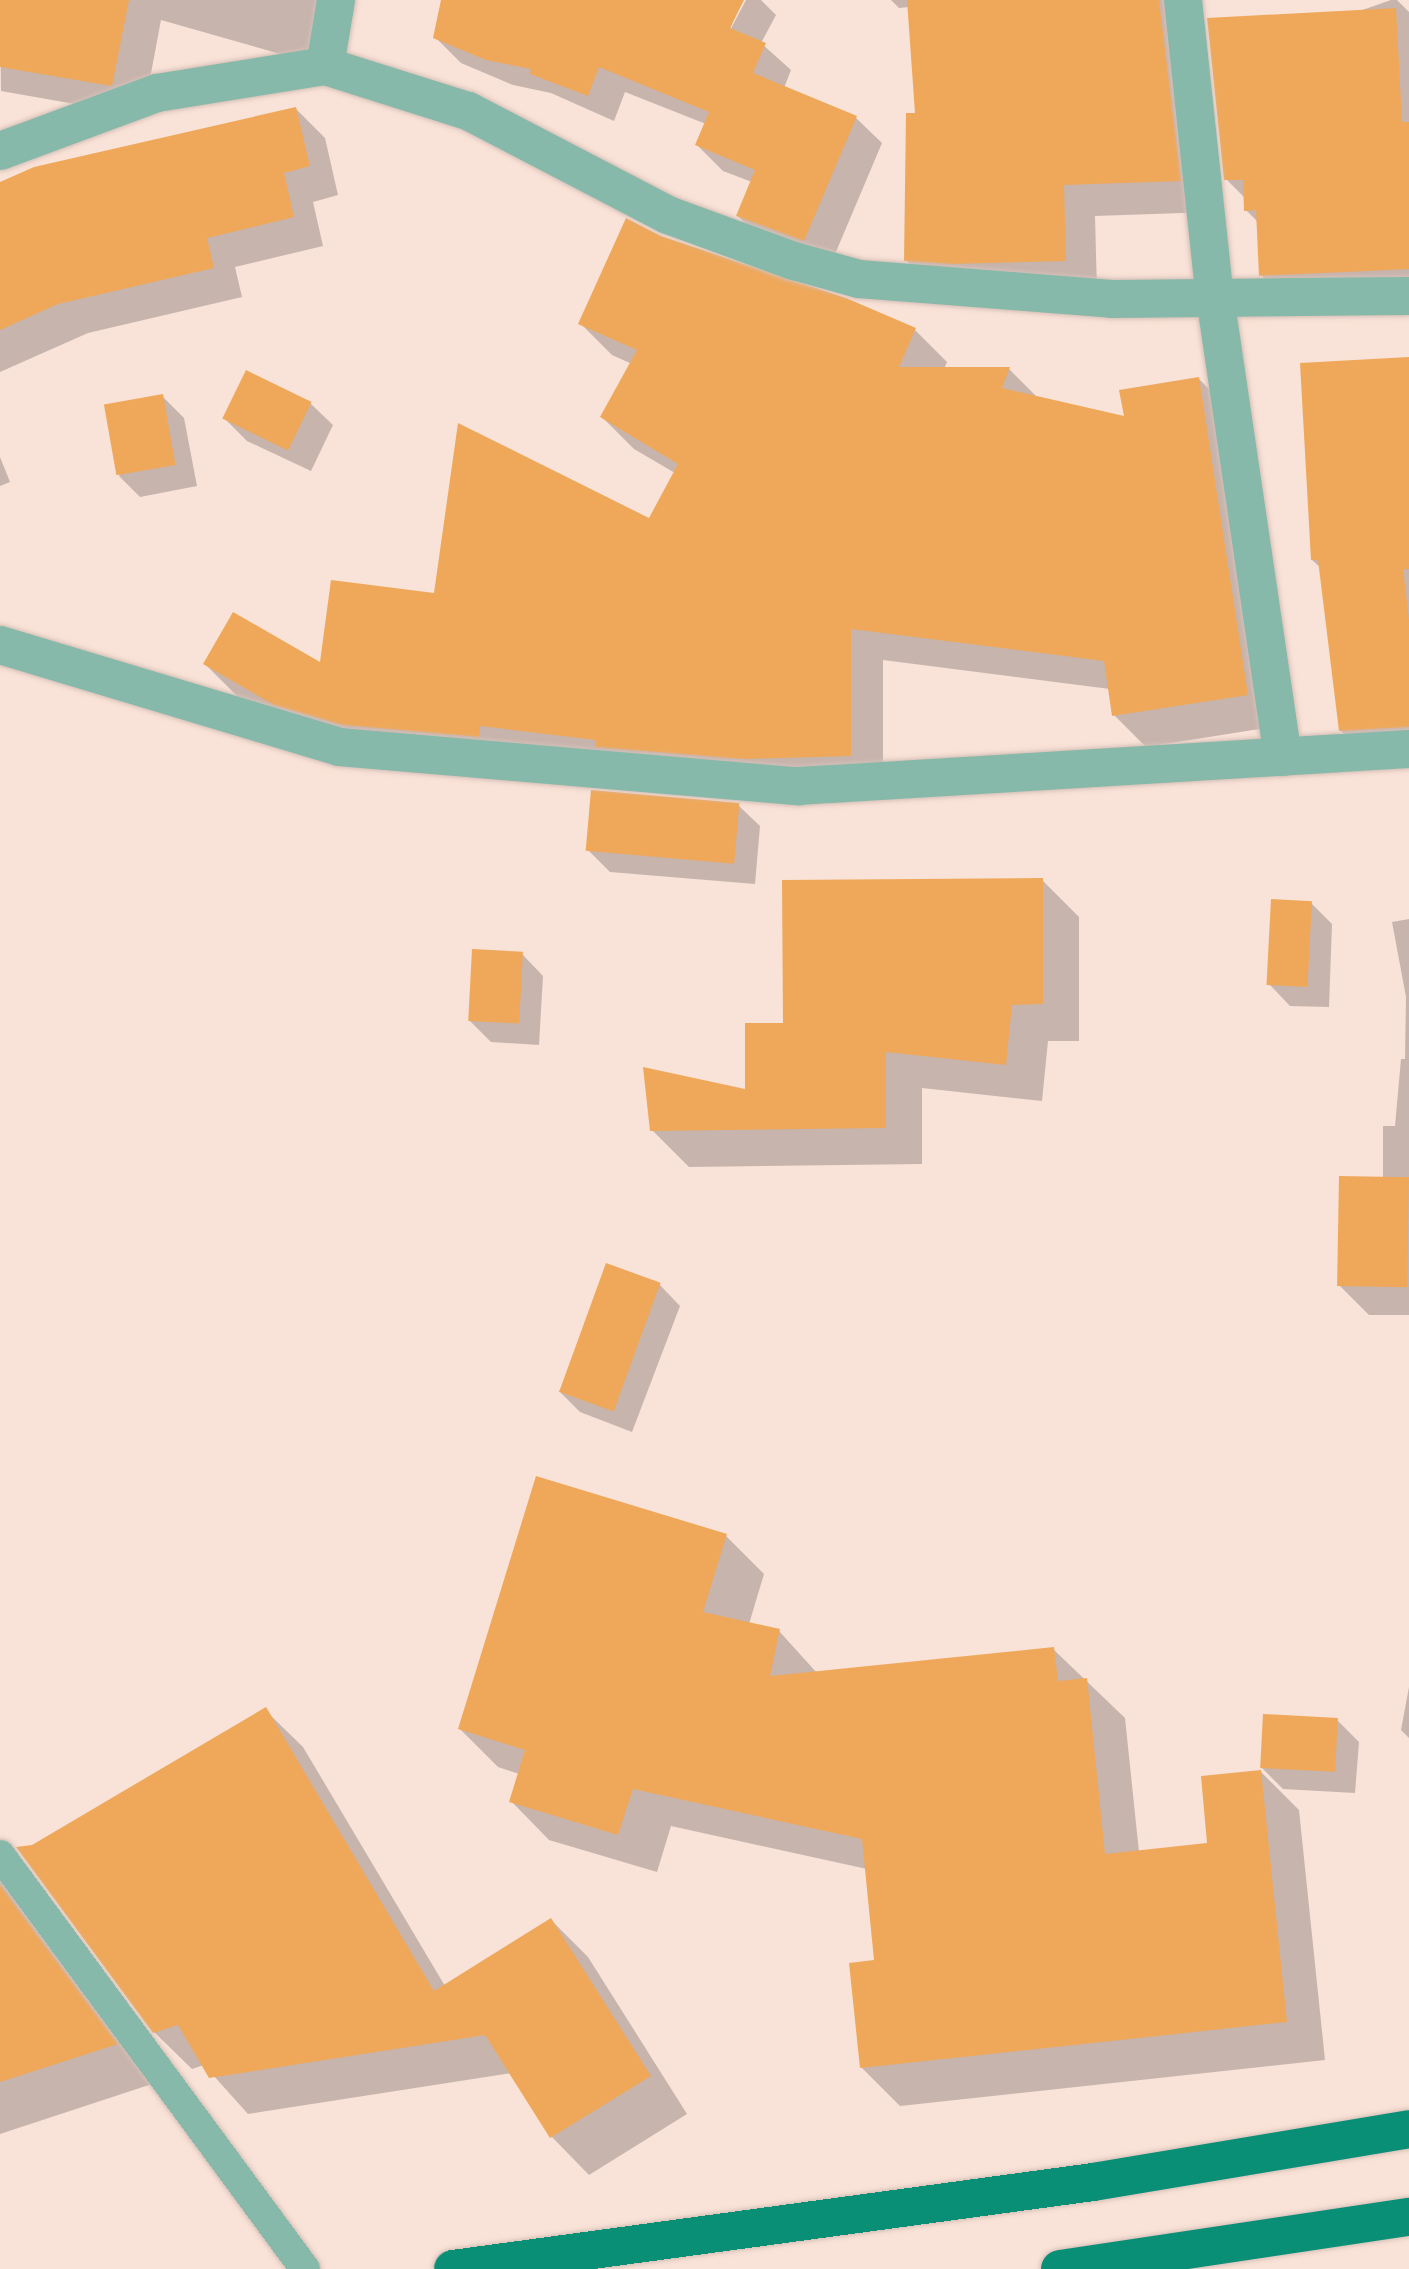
<!DOCTYPE html>
<html>
<head>
<meta charset="utf-8">
<style>
	body { margin:0 }
	#map { position:relative; width:1409px; height:2269px; overflow:hidden; background:#f9e2d7; font-family:Jost,sans-serif }
	div>[style] { position:absolute }
	[style*='--x'] { left:calc(var(--x)*1px); top:calc(var(--y)*1px); width:calc(var(--w)*1px); rotate:calc(var(--a)*1deg) }
	.shadow>* { inset:0; background:#0003 }
	.building>* { inset:0; background:#efa859; transform-origin:0 0 }
	.roads { filter:drop-shadow(0 0 2px #d4bfb6) drop-shadow(0 0 2px #d4bfb6) }
	.service>* { height:30px; margin:-15px; padding:0 15px; transform-origin:15px; border-radius:15px; background:#86b9aa }
	.minor>* { height:38px; margin:-19px; padding:0 19px; transform-origin:19px; border-radius:19px; background:#86b9aa }
	.primary>* { height:38px; margin:-19px; padding:0 19px; transform-origin:19px; border-radius:19px; background:#0a8f77 }
	span { translate:-50% -50%; white-space:nowrap; text-align:center; line-height:1.15; -webkit-text-stroke:5px #fcf3ee; paint-order:stroke }
</style>
</head>
<body>
<div id="map">
	<div class="shadow">
		<i style="clip-path:polygon(0 0,337px 0,319px 65px,161px 20px,143px 116px,1px 91px)"></i>
		<i style="clip-path:polygon(443px 0,742px 0,727px 36px,746px 0,761px 0,776px 15px,761px 43px,791px 70px,784px 88px,856px 118px,882px 143px,830px 266px,764px 242px,738px 216px,752px 182px,723px 171px,697px 145px,706px 124px,625px 92px,614px 121px,551px 93px,513px 85px,461px 63px,435px 37px)"></i>
		<i style="clip-path:polygon(891px 0,1189px 0,1211px 212px,1095px 216px,1097px 292px,938px 292px,906px 260px,917px 115px,909px 7px,899px 8px)"></i>
		<i style="clip-path:polygon(1391px 0,1397px 0,1409px 12px,1409px 309px,1300px 314px,1261px 275px,1259px 223px,1246px 210px,1246px 199px,1226px 179px,1351px 14px)"></i>
		<i style="clip-path:polygon(296px 109px,325px 138px,338px 195px,313px 202px,323px 246px,235px 267px,242px 297px,88px 333px,0 372px,0 184px)"></i>
		<i style="clip-path:polygon(660px 237px,845px 300px,915px 330px,947px 362px,944px 369px,1009px 369px,1038px 398px,1126px 419px,1199px 379px,1231px 411px,1279px 726px,1146px 747px,1114px 715px,1110px 689px,883px 660px,883px 787px,308px 736px,237px 696px,205px 664px,322px 665px,435px 595px,650px 520px,675px 473px,634px 449px,602px 417px,632px 364px,612px 355px,580px 323px)"></i>
		<i style="clip-path:polygon(1409px 359px,1409px 763px,1375px 765px,1341px 731px,1321px 568px,1312px 560px)"></i>
		<i style="clip-path:polygon(247px 373px,311px 404px,333px 425px,311px 471px,247px 441px,225px 419px)"></i>
		<i style="clip-path:polygon(162px 396px,184px 418px,197px 486px,140px 497px,119px 476px)"></i>
		<i style="clip-path:polygon(0 457px,10px 482px,0 486px)"></i>
		<i style="clip-path:polygon(738px 805px,760px 826px,755px 884px,610px 872px,588px 850px)"></i>
		<i style="clip-path:polygon(1042px 880px,1079px 917px,1079px 1041px,1048px 1041px,1042px 1101px,922px 1088px,922px 1164px,689px 1167px,652px 1130px,747px 1092px,785px 1024px)"></i>
		<i style="clip-path:polygon(1311px 903px,1332px 924px,1329px 1007px,1290px 1006px,1269px 984px)"></i>
		<i style="clip-path:polygon(1409px 919px,1409px 1315px,1369px 1315px,1340px 1286px,1383px 1179px,1383px 1126px,1395px 1126px,1401px 1059px,1405px 1059px,1406px 997px,1392px 922px)"></i>
		<i style="clip-path:polygon(522px 954px,543px 976px,539px 1045px,491px 1042px,469px 1020px)"></i>
		<i style="clip-path:polygon(659px 1284px,680px 1306px,632px 1432px,580px 1412px,559px 1391px)"></i>
		<i style="clip-path:polygon(726px 1536px,764px 1574px,749px 1624px,779px 1631px,817px 1673px,1053px 1649px,1125px 1718px,1139px 1852px,1209px 1844px,1261px 1772px,1299px 1810px,1325px 2060px,900px 2106px,862px 2068px,876px 1962px,867px 1869px,671px 1826px,657px 1872px,549px 1840px,511px 1801px,519px 1774px,498px 1767px,460px 1729px)"></i>
		<i style="clip-path:polygon(1409px 1687px,1409px 1738px,1401px 1730px)"></i>
		<i style="clip-path:polygon(265px 1710px,303px 1747px,445px 1986px,551px 1920px,588px 1957px,687px 2114px,589px 2175px,552px 2137px,511px 2073px,248px 2114px,204px 2065px,192px 2069px,154px 2032px,32px 1847px)"></i>
		<i style="clip-path:polygon(1337px 1720px,1359px 1742px,1355px 1793px,1283px 1789px,1261px 1767px)"></i>
		<i style="clip-path:polygon(0 1863px,155px 2083px,0 2134px)"></i>
	</div>
	<div class="building">
		<i style="clip-path:polygon(0 0,129px 0,112px 86px,0 67px)"></i>
		<i style="clip-path:polygon(441px 0,744px 0,730px 28px,766px 43px,753px 73px,857px 116px,804px 241px,736px 216px,755px 170px,695px 145px,709px 112px,599px 67px,588px 96px,530px 74px,531px 69px,486px 60px,433px 38px)"></i>
		<i style="clip-path:polygon(907px 0,1159px 0,1181px 181px,1064px 185px,1066px 261px,952px 264px,904px 261px,906px 113px,915px 113px)"></i>
		<i style="clip-path:polygon(1396px 8px,1402px 122px,1409px 122px,1409px 269px,1259px 276px,1256px 210px,1244px 211px,1243px 180px,1224px 180px,1207px 18px)"></i>
		<i style="clip-path:polygon(296px 107px,310px 166px,284px 173px,294px 217px,207px 238px,214px 268px,58px 304px,0 330px,0 182px,34px 167px)"></i>
		<i style="clip-path:polygon(626px 218px,661px 236px,846px 298px,916px 328px,899px 367px,1010px 367px,1002px 388px,1124px 416px,1119px 390px,1199px 377px,1248px 695px,1112px 716px,1104px 661px,851px 629px,851px 756px,743px 759px,595px 747px,596px 740px,480px 726px,479px 737px,343px 725px,274px 705px,203px 664px,233px 612px,320px 662px,331px 580px,434px 593px,458px 423px,649px 518px,678px 464px,600px 417px,637px 350px,578px 324px)"></i>
		<i style="clip-path:polygon(1409px 357px,1409px 569px,1403px 569px,1409px 620px,1409px 727px,1339px 731px,1318px 560px,1311px 560px,1300px 363px)"></i>
		<i style="left:246px;top:370px;width:73px;height:54px;rotate:26deg"></i>
		<i style="left:163px;top:394px;width:72px;height:60px;rotate:80deg"></i>
		<i style="left:591px;top:790px;width:149px;height:61px;rotate:5deg"></i>
		<i style="clip-path:polygon(1043px 878px,1043px 1004px,1012px 1005px,1006px 1065px,886px 1052px,886px 1128px,650px 1131px,643px 1067px,745px 1089px,745px 1023px,783px 1023px,782px 880px)"></i>
		<i style="left:1271px;top:899px;width:41px;height:86px;rotate:3deg"></i>
		<i style="left:472px;top:949px;width:51px;height:72px;rotate:3deg"></i>
		<i style="left:1339px;top:1176px;width:70px;height:110px;rotate:1deg"></i>
		<i style="left:606px;top:1263px;width:58px;height:137px;rotate:20deg"></i>
		<i style="clip-path:polygon(536px 1476px,727px 1534px,703px 1612px,780px 1629px,770px 1676px,1054px 1647px,1058px 1681px,1087px 1678px,1105px 1854px,1207px 1843px,1201px 1776px,1261px 1770px,1287px 2022px,860px 2068px,849px 1963px,874px 1960px,862px 1839px,633px 1789px,618px 1835px,509px 1802px,525px 1750px,458px 1729px)"></i>
		<i style="clip-path:polygon(266px 1707px,434px 1991px,551px 1918px,651px 2076px,550px 2138px,485px 2035px,209px 2078px,178px 2025px,153px 2033px,16px 1847px,32px 1845px)"></i>
		<i style="left:1263px;top:1714px;width:75px;height:54px;rotate:3deg"></i>
		<i style="clip-path:polygon(0 1885px,118px 2044px,0 2082px)"></i>
	</div>
	<div class="roads">
		<div class="service">
			<i style="--x:0;--y:1855;--w:514;--a:53.62"></i>
		</div>
		<div class="minor">
			<i style="--x:1183;--y:0;--w:299;--a:83.9"></i>
			<i style="--x:1215;--y:297;--w:465;--a:81.6"></i>
			<i style="--x:325;--y:66;--w:67;--a:-80.5"></i>
			<i style="--x:0;--y:151;--w:167;--a:-20.3"></i>
			<i style="--x:157;--y:93;--w:170;--a:-9.1"></i>
			<i style="--x:325;--y:66;--w:150;--a:17.5"></i>
			<i style="--x:468;--y:111;--w:225;--a:27.5"></i>
			<i style="--x:668;--y:215;--w:134;--a:20.1"></i>
			<i style="--x:794;--y:261;--w:67;--a:15.5"></i>
			<i style="--x:859;--y:279;--w:254;--a:4.5"></i>
			<i style="--x:1112;--y:299;--w:297;--a:-0.6"></i>
			<i style="--x:0;--y:645;--w:354;--a:16.7"></i>
			<i style="--x:339;--y:747;--w:461;--a:4.9"></i>
			<i style="--x:798;--y:786;--w:612;--a:-3.47"></i>
		</div>
		<div class="primary">
			<i style="--x:453;--y:2269;--w:646;--a:-7.74"></i>
			<i style="--x:1093;--y:2182;--w:320;--a:-9.5"></i>
			<i style="--x:1060;--y:2269;--w:353;--a:-8.5"></i>
		</div>
	</div>
</div>
</body>
</html>
